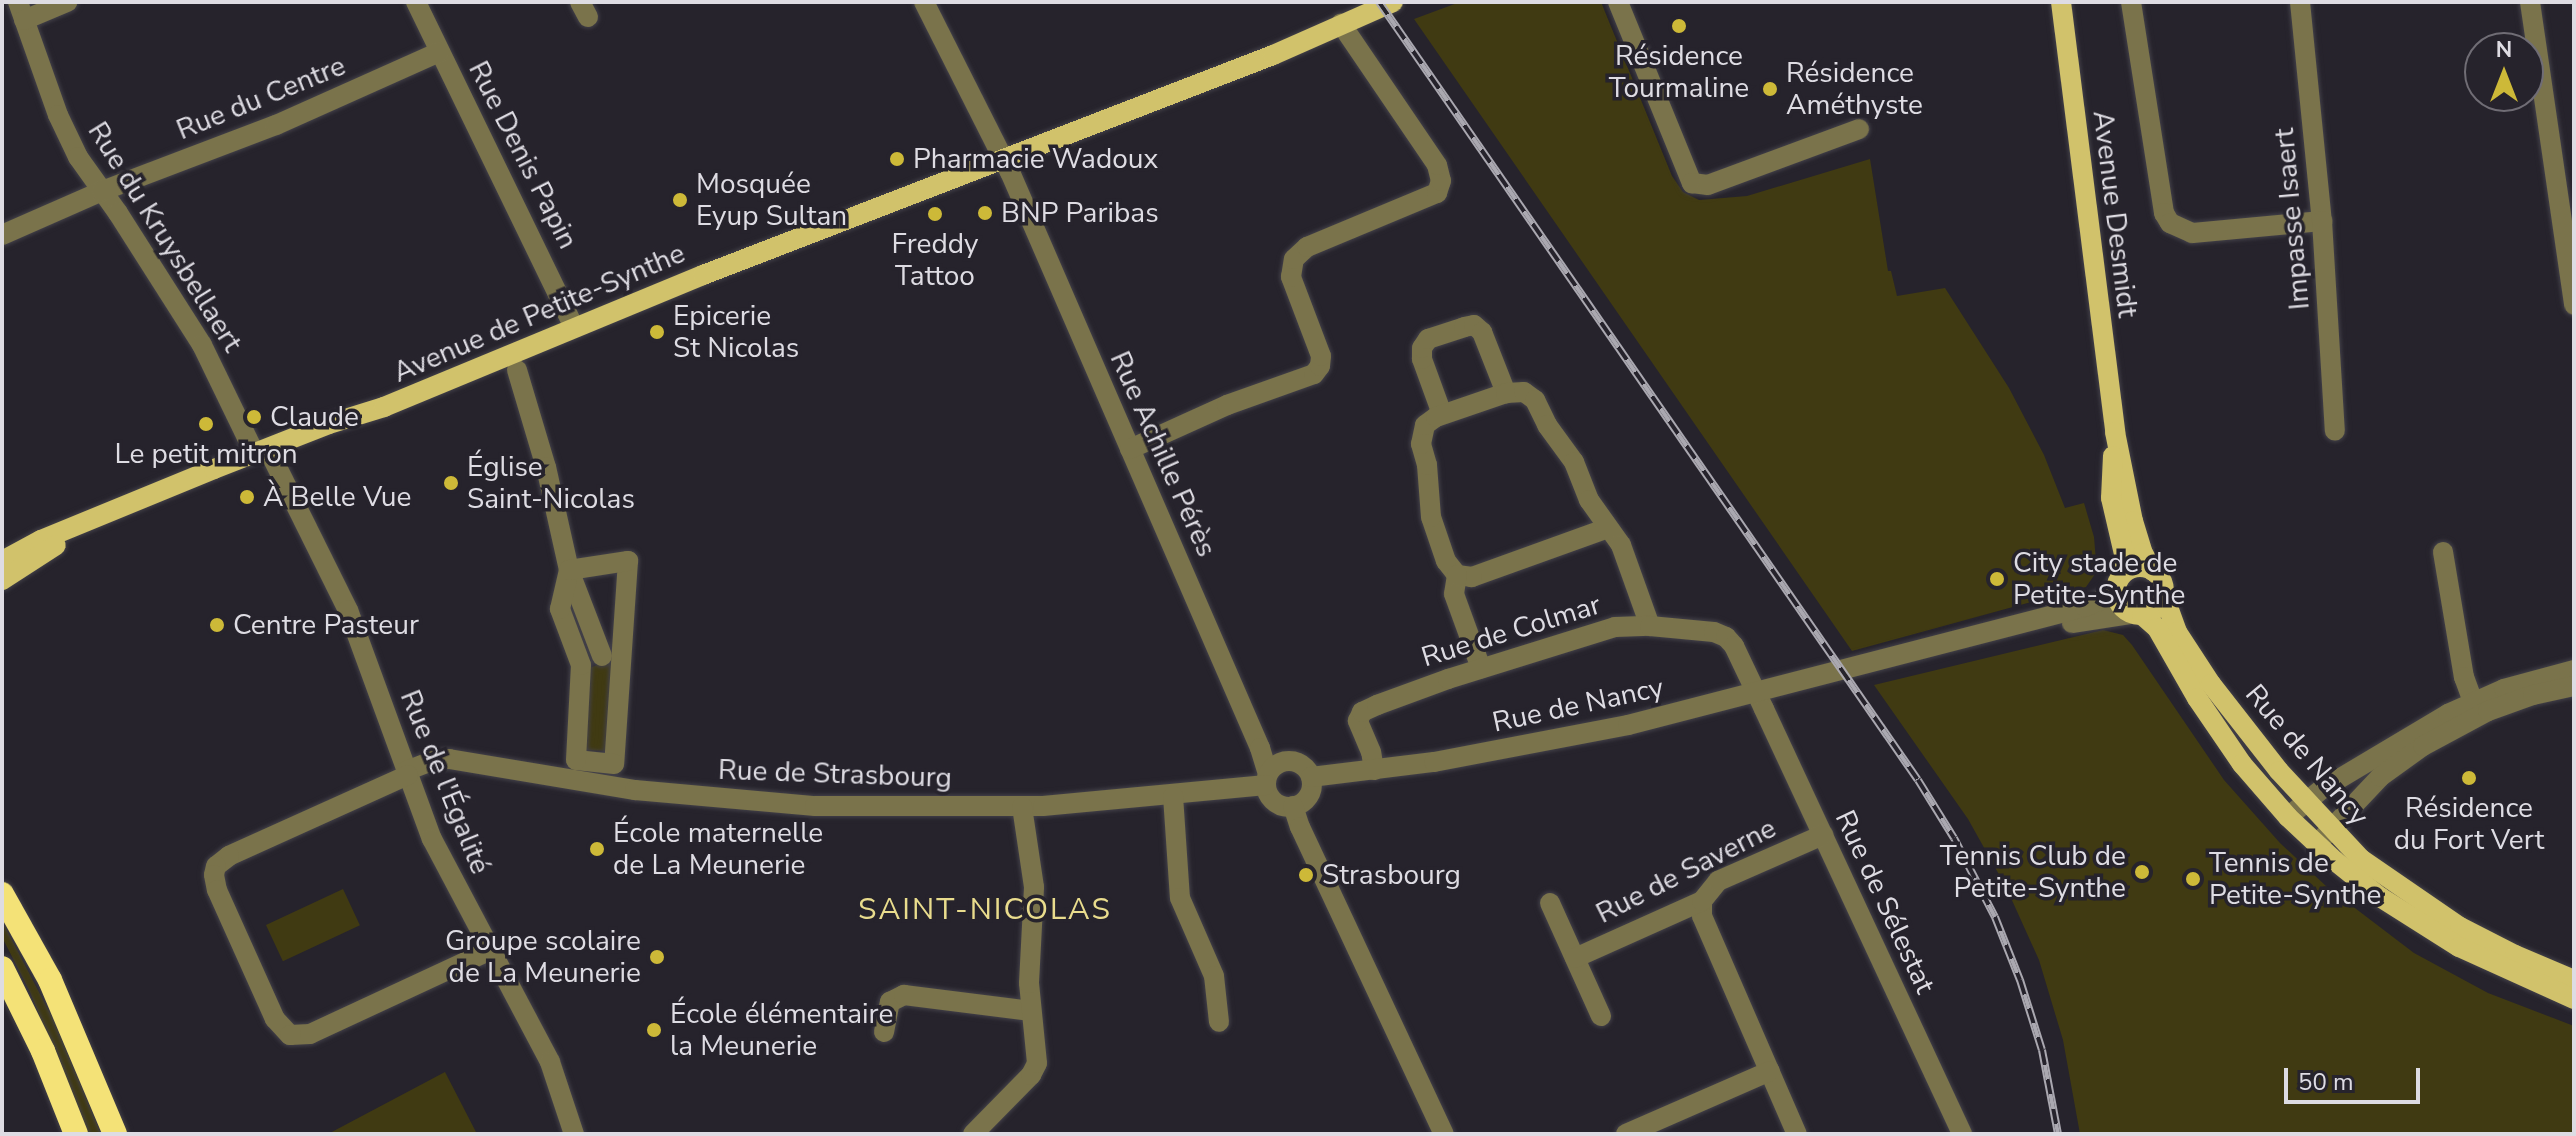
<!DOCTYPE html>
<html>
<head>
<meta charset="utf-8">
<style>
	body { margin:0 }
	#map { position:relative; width:2576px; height:1136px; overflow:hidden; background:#26232c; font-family:"Nunito Sans",sans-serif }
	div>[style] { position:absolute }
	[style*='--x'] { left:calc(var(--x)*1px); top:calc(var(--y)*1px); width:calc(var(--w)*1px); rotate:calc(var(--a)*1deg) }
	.green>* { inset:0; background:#403a12; transform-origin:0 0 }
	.roads { filter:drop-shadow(0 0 2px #434149) drop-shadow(0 0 2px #434149) }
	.minor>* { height:20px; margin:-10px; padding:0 10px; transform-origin:10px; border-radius:10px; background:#7a734b }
	.minor>.ring { margin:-10px; padding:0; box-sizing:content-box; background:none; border:20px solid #7a734b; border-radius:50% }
	.major>* { height:20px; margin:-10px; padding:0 10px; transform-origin:10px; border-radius:10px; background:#d1c26b }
	.major>.ring { margin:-10px; padding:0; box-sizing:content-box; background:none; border:20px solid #d1c26b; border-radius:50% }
	.highway>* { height:24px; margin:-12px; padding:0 12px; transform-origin:12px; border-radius:12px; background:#f4e277 }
	.rail>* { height:8px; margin-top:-4px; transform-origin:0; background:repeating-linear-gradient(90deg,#26232c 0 15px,#aaa8b0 0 30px); box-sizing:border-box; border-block:2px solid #aaa8b0 }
	.dots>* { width:22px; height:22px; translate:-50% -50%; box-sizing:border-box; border:4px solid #26232c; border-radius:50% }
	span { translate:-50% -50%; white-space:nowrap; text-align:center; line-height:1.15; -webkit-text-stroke:7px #26232c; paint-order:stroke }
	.poi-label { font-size:28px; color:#dedce3 }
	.left { translate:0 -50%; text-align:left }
	.right { translate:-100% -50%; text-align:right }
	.street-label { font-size:28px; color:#dedce3 }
	.neighbourhood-label { font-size:30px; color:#e9dc8d; letter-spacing:2px }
	.frame { position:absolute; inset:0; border:4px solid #dedce3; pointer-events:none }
	.north { position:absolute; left:2464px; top:32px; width:80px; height:80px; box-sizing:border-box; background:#26232c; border:2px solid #706d75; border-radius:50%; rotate:0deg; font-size:22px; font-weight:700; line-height:32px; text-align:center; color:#dedce3 }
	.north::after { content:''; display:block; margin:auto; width:28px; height:36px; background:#cdb938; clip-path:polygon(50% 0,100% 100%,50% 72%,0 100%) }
	.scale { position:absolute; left:2284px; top:1068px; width:136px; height:36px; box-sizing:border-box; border:4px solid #dedce3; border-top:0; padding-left:10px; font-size:24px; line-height:28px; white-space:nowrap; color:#dedce3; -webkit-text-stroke:6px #26232c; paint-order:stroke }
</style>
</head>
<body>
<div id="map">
	<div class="green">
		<i style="clip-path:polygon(1460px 2px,1601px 2px,1672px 176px,1683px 192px,1699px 200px,1747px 196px,1870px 159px,1888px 271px,1891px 271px,1897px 296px,1945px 288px,2009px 388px,2044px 455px,2065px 508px,2084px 503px,2094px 537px,2096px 561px,2095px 574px,2086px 587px,1852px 651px,1414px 19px)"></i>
		<i style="clip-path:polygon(2103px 630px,2123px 635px,2132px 645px,2224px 780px,2280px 843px,2326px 886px,2414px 953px,2488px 993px,2574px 1026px,2574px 1134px,2080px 1134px,2063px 1040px,2039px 960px,2006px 887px,1968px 819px,1874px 685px)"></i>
		<i style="clip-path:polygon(615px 658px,609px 751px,582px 750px,587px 669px)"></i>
		<i style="left:343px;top:889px;width:40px;height:85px;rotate:65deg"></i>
		<i style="clip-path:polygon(2px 921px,53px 1019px,101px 1134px,87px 1134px,30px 992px,2px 937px)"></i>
		<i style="clip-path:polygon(445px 1072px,477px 1134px,328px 1134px)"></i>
	</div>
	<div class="roads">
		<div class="minor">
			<i style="--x:18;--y:2;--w:120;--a:70.5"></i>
			<i style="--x:58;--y:115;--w:47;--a:64.5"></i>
			<i style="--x:78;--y:157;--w:69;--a:54.5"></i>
			<i style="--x:118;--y:213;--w:156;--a:57.5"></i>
			<i style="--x:202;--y:345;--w:121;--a:64.1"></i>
			<i style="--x:416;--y:2;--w:361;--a:64.1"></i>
			<i style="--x:580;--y:2;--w:17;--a:62"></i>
			<i style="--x:924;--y:2;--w:191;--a:63.2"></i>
			<i style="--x:1010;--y:172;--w:628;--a:66.54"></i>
			<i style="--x:1260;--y:748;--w:27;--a:73"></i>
			<i style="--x:1618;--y:2;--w:196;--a:67.8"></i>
			<i style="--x:1692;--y:183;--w:16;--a:7"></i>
			<i style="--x:1708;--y:185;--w:161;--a:-20.3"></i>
			<i style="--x:2131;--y:2;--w:214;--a:81.1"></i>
			<i style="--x:2164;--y:213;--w:12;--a:59"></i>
			<i style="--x:2170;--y:223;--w:24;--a:24"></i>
			<i style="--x:2192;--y:233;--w:131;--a:-5.3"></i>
			<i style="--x:2300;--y:2;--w:220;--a:84.3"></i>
			<i style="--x:2322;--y:221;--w:210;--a:86.5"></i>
			<i style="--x:2530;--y:2;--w:306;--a:81.7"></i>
			<i style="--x:24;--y:20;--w:47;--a:-22.7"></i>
			<i style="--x:2;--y:235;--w:109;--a:-23.7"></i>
			<i style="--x:102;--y:191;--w:186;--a:-20.8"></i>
			<i style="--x:276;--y:125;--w:179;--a:-24.1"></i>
			<i style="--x:517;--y:370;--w:101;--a:73.4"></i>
			<i style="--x:546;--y:467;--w:106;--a:77.4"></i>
			<i style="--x:569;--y:570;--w:92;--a:69"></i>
			<i style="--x:1442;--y:414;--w:59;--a:-110"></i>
			<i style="--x:1422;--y:359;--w:11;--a:-90"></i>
			<i style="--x:1422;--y:348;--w:11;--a:-56"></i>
			<i style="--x:1428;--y:339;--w:38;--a:-18"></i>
			<i style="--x:1464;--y:327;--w:10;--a:-11"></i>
			<i style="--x:1474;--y:325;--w:11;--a:41"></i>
			<i style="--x:1482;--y:332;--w:66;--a:68.5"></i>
			<i style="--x:268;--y:449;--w:180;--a:63.6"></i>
			<i style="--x:348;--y:610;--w:244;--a:69.9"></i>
			<i style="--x:432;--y:839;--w:252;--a:62.1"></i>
			<i style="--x:550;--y:1062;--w:76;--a:71.6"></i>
			<i style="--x:1130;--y:449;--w:107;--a:-24.4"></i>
			<i style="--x:1227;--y:405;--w:92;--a:-19.6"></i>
			<i style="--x:1314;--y:374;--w:10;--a:-53"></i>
			<i style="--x:1320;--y:366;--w:10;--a:-84"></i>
			<i style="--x:1321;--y:356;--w:85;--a:-110.8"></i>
			<i style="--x:1291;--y:277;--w:18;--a:-81"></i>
			<i style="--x:1294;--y:259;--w:18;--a:-43"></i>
			<i style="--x:1307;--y:247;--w:141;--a:-22.6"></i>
			<i style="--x:1437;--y:193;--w:13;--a:-72"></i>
			<i style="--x:1441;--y:181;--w:16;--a:-104"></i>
			<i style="--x:1437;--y:165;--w:171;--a:-124.2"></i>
			<i style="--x:1608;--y:528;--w:145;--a:160.2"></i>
			<i style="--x:1472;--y:577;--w:15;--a:-172"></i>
			<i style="--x:1457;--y:575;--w:18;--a:-128"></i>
			<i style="--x:1446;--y:561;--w:46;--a:-108.8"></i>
			<i style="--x:1431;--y:517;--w:52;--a:-94.4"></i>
			<i style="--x:1427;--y:465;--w:22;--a:-106"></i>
			<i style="--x:1421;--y:444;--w:19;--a:-78"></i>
			<i style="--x:1425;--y:425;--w:14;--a:-36"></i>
			<i style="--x:1436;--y:417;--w:74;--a:-18.9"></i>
			<i style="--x:1506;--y:393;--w:18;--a:-3"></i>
			<i style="--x:1524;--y:392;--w:14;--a:36"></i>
			<i style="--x:1535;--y:400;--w:28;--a:64"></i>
			<i style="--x:1547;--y:425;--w:46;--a:53.9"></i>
			<i style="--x:1574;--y:462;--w:41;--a:68.5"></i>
			<i style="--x:1589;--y:500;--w:55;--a:54.6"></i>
			<i style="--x:1621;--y:545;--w:86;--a:70.3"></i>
			<i style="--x:2443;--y:552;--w:127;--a:80.5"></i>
			<i style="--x:2464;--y:677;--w:37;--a:70"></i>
			<i style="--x:628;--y:561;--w:203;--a:93.9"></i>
			<i style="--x:614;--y:764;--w:38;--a:-174"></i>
			<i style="--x:576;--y:760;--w:95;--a:-87"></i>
			<i style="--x:581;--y:665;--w:60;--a:-110.6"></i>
			<i style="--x:560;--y:609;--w:40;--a:-77"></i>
			<i style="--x:569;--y:570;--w:60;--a:-8.7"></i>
			<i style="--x:1457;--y:575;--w:19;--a:99"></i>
			<i style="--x:1454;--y:594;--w:79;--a:70"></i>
			<i style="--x:2072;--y:623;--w:60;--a:-8.7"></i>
			<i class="ring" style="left:1266px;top:761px;width:26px;height:26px"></i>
			<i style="--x:1374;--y:770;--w:18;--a:-99"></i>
			<i style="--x:1371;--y:752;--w:34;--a:-113"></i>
			<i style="--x:1358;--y:721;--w:10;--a:-66"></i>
			<i style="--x:1362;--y:712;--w:17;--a:-25"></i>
			<i style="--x:1377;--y:705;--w:76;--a:-20.1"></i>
			<i style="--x:1448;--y:679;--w:175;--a:-17.3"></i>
			<i style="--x:1615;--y:627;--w:35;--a:-2"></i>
			<i style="--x:1650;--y:626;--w:64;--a:5.4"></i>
			<i style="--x:1714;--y:632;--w:13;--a:23"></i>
			<i style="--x:1726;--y:637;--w:12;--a:48"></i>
			<i style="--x:1734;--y:646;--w:70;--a:64.5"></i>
			<i style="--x:1764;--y:709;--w:469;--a:65"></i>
			<i style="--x:406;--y:771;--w:30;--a:-21"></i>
			<i style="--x:434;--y:760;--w:15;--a:-4"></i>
			<i style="--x:449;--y:759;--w:189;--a:9.5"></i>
			<i style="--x:635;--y:790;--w:181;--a:5.1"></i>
			<i style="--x:815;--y:806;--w:228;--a:0"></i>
			<i style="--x:1043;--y:806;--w:224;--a:-5.4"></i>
			<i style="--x:408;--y:775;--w:196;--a:155.7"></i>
			<i style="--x:229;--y:856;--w:16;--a:142"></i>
			<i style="--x:216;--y:866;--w:9;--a:103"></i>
			<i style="--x:214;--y:875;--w:15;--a:79"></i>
			<i style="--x:217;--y:890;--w:141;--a:65.8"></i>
			<i style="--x:275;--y:1019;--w:22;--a:47"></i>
			<i style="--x:290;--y:1035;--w:20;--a:-3"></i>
			<i style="--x:310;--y:1034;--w:200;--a:-24.9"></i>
			<i style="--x:1311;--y:777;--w:124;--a:-7"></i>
			<i style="--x:1434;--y:762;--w:197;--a:-10.8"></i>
			<i style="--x:1628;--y:725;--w:472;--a:-14.5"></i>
			<i style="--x:2085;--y:607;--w:21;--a:-23"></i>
			<i style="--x:2104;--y:599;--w:16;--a:-43"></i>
			<i style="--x:1173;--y:796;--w:102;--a:86.1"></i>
			<i style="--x:1180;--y:898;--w:85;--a:66.4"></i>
			<i style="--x:1214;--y:976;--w:46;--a:83.8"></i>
			<i style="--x:1293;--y:806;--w:22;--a:72"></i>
			<i style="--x:1300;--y:827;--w:339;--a:64.9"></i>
			<i style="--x:2288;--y:817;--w:44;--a:-39.5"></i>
			<i style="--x:2322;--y:789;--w:147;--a:-30.8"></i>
			<i style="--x:2448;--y:714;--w:61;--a:-24.1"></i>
			<i style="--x:2504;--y:689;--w:73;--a:-15.2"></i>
			<i style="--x:2316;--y:845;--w:93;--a:-46.7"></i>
			<i style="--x:2380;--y:777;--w:53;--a:-35.8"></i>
			<i style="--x:2423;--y:746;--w:74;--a:-28.3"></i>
			<i style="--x:2488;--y:711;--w:48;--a:-19.6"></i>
			<i style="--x:2533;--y:695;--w:42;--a:-12.4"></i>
			<i style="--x:1702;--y:901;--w:15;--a:90"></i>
			<i style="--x:1702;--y:916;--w:238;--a:66.5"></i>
			<i style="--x:1550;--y:903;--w:124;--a:65.7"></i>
			<i style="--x:1575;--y:958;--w:139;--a:-24.2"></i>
			<i style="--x:1702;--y:901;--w:26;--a:-51"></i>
			<i style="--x:1718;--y:881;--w:115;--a:-23.7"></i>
			<i style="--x:884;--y:1032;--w:31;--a:-79"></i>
			<i style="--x:890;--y:1002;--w:16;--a:-27"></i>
			<i style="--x:904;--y:995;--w:128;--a:7.2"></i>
			<i style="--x:973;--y:1134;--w:83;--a:-45.5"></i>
			<i style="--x:1031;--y:1075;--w:13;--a:-63"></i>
			<i style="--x:1037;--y:1063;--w:80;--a:-95.7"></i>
			<i style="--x:1029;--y:983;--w:96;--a:-87"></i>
			<i style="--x:1034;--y:887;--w:81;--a:-98.5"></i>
			<i style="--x:1626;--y:1134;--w:157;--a:-23.6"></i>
		</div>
		<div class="major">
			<i style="--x:2061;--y:2;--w:433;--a:82.8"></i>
			<i style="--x:2115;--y:432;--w:91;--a:78.6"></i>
			<i style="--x:2133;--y:521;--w:34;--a:73"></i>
			<i style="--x:2143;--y:553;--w:21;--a:61"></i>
			<i style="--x:2113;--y:456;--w:42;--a:92.7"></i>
			<i style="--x:2111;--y:498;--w:62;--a:76.9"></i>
			<i style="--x:2125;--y:558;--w:15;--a:98"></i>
			<i style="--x:2;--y:561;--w:44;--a:-28.3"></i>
			<i style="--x:41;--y:540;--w:187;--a:-22.3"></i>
			<i style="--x:214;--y:469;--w:123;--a:-21.4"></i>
			<i style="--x:329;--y:424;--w:58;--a:-17.2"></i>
			<i style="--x:384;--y:407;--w:345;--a:-22.5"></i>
			<i style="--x:703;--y:275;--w:611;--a:-21.1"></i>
			<i style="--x:1273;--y:55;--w:131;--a:-23.8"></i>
			<i class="ring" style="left:2116px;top:567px;width:28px;height:28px"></i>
			<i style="--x:2;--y:580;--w:64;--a:-32.9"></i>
			<i style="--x:2164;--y:596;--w:38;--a:70"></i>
			<i style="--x:2177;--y:632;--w:62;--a:56.8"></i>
			<i style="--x:2211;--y:684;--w:110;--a:52"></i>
			<i style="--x:2279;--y:771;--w:120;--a:47"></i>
			<i style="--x:2361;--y:859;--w:120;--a:34.5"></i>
			<i style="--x:2460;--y:927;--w:62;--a:27"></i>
			<i style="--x:2515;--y:955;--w:64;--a:23"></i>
			<i style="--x:2142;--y:615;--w:20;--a:41"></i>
			<i style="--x:2157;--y:628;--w:81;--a:60.3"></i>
			<i style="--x:2197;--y:698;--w:80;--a:55.7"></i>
			<i style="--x:2242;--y:764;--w:70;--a:49"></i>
			<i style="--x:2288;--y:817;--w:64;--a:43.1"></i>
			<i style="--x:2335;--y:861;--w:58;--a:38.7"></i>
			<i style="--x:2380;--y:897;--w:93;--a:32.3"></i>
			<i style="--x:2459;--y:947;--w:126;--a:24.3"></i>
		</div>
		<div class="highway">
			<i style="--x:2;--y:894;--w:98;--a:60.8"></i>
			<i style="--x:50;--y:980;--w:167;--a:67.1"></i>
			<i style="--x:2;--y:968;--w:93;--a:63.7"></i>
			<i style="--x:43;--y:1051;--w:89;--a:68.3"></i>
		</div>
	</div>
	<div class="rail">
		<i style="--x:1379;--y:2;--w:946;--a:55.29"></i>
		<i style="--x:1918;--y:780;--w:68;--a:58.2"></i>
		<i style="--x:1954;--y:838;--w:89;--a:62.6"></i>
		<i style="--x:1995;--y:917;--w:68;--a:68.4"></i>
		<i style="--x:2020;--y:980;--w:73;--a:72.6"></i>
		<i style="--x:2042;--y:1050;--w:86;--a:79.2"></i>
	</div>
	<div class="dots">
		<i style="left:1679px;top:26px;background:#cdb938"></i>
		<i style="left:1770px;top:89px;background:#cdb938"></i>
		<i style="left:897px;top:159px;background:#cdb938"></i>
		<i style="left:680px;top:200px;background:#cdb938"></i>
		<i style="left:985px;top:213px;background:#cdb938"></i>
		<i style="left:935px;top:214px;background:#cdb938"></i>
		<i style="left:657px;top:332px;background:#cdb938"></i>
		<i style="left:254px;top:417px;background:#cdb938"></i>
		<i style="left:206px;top:424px;background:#cdb938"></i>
		<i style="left:451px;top:483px;background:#cdb938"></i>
		<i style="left:247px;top:497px;background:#cdb938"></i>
		<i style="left:1997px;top:579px;background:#cdb938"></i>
		<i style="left:217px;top:625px;background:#cdb938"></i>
		<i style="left:2469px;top:778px;background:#cdb938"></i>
		<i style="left:597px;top:849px;background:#cdb938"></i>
		<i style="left:2142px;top:872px;background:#cdb938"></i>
		<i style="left:1306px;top:875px;background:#cdb938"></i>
		<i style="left:2193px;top:879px;background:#cdb938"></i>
		<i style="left:657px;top:957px;background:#cdb938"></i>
		<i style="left:654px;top:1030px;background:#cdb938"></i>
	</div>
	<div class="poi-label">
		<span style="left:1679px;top:72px">Résidence<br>Tourmaline</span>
		<span class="left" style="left:1786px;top:89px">Résidence<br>Améthyste</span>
		<span class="left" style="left:913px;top:159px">Pharmacie Wadoux</span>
		<span class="left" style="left:696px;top:200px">Mosquée<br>Eyup Sultan</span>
		<span class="left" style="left:1001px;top:213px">BNP Paribas</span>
		<span style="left:935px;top:260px">Freddy<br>Tattoo</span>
		<span class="left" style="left:673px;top:332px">Epicerie<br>St Nicolas</span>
		<span class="left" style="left:270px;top:417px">Claude</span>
		<span style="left:206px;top:454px">Le petit mitron</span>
		<span class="left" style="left:467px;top:483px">Église<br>Saint-Nicolas</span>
		<span class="left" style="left:263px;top:497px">À Belle Vue</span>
		<span class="left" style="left:2013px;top:579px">City stade de<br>Petite-Synthe</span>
		<span class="left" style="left:233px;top:625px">Centre Pasteur</span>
		<span style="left:2469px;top:824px">Résidence<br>du Fort Vert</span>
		<span class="left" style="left:613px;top:849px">École maternelle<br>de La Meunerie</span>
		<span class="right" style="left:2126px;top:872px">Tennis Club de<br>Petite-Synthe</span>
		<span class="left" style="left:2209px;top:879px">Tennis de<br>Petite-Synthe</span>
		<span class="left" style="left:1322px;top:875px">Strasbourg</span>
		<span class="right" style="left:641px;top:957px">Groupe scolaire<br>de La Meunerie</span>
		<span class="left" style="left:670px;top:1030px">École élémentaire<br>la Meunerie</span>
	</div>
	<div class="street-label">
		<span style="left:261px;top:98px;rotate:-22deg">Rue du Centre</span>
		<span style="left:523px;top:155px;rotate:63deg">Rue Denis Papin</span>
		<span style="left:2115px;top:214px;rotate:83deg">Avenue Desmidt</span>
		<span style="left:2292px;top:219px;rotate:-95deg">Impasse Isaert</span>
		<span style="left:165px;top:237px;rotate:58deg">Rue du Kruysbellaert</span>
		<span style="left:539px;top:313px;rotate:-23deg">Avenue de Petite-Synthe</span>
		<span style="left:1163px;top:454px;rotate:66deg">Rue Achille Pérès</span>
		<span style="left:1511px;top:631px;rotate:-17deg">Rue de Colmar</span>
		<span style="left:1578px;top:705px;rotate:-12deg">Rue de Nancy</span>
		<span style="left:2307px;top:755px;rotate:50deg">Rue de Nancy</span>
		<span style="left:835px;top:774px;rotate:2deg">Rue de Strasbourg</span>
		<span style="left:445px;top:782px;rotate:68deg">Rue de l'Égalité</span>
		<span style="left:1686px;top:871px;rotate:-27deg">Rue de Saverne</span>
		<span style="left:1885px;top:902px;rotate:65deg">Rue de Sélestat</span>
	</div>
	<div class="neighbourhood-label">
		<span style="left:985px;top:910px">SAINT-NICOLAS</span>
	</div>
	<div class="frame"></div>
	<div class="north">N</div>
	<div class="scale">50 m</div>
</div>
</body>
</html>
